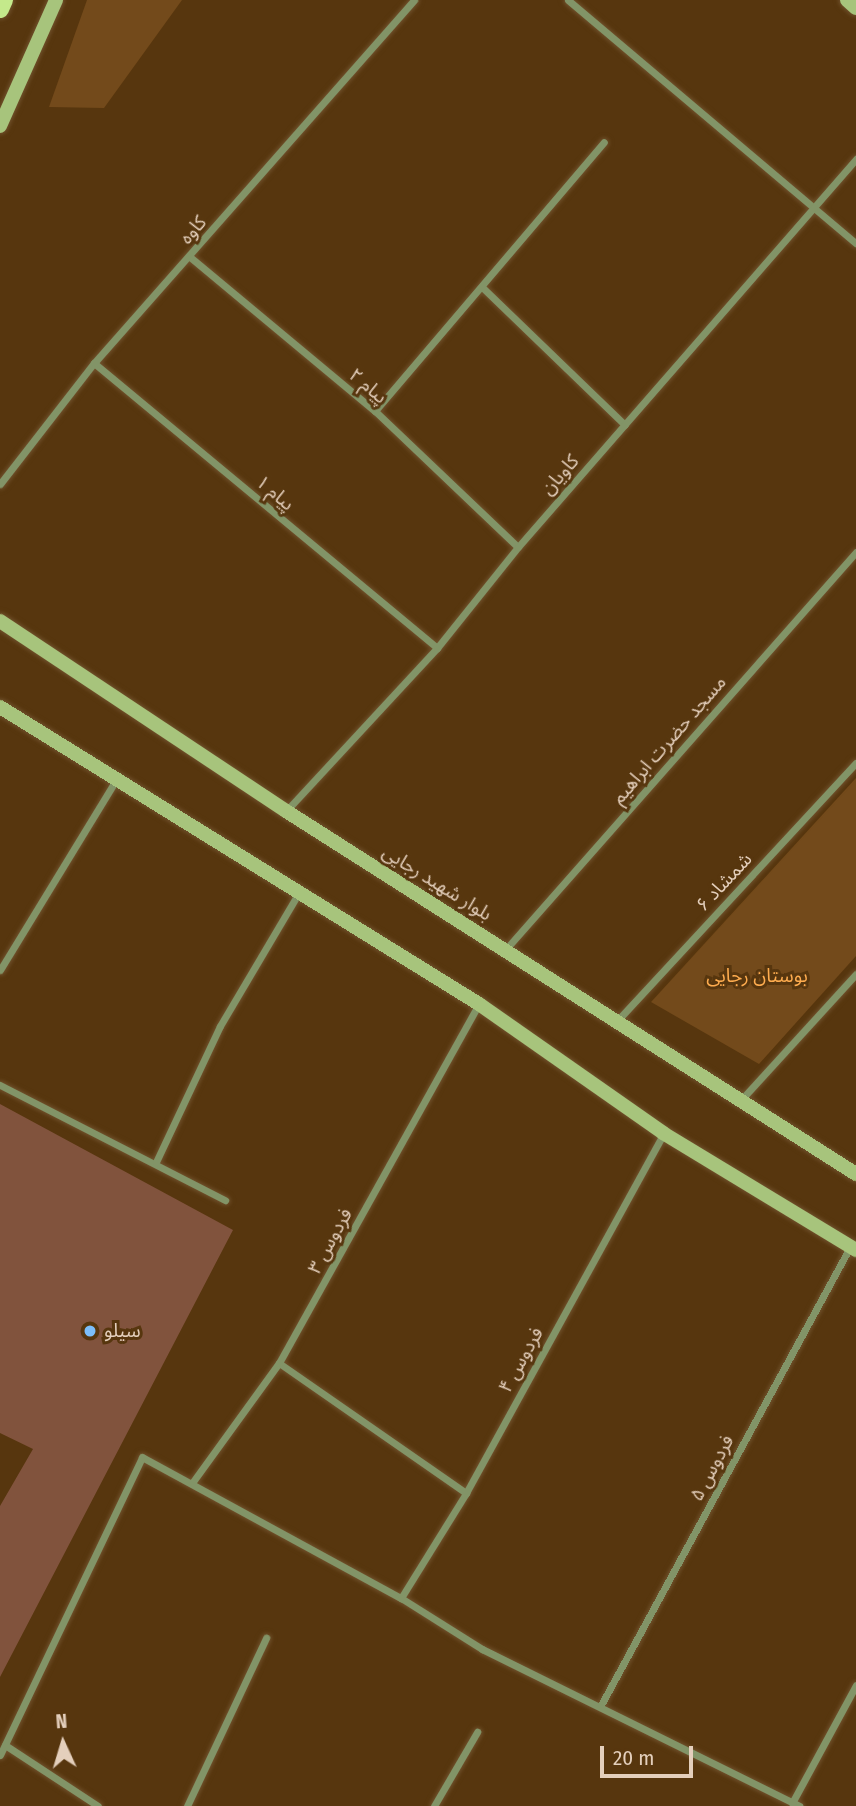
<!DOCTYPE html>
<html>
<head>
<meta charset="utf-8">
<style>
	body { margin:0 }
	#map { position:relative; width:856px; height:1806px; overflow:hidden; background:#57360e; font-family:"Fira Sans Condensed","Noto Sans Arabic",sans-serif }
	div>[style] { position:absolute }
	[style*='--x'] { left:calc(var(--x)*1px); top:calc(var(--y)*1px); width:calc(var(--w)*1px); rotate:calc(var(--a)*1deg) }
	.green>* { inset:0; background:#734a1b }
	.building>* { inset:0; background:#81533d }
	.roads { filter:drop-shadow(0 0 2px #70522d) drop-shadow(0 0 2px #70522d) }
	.street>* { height:7px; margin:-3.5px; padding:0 3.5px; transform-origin:3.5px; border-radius:3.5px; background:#829467 }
	.secondary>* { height:14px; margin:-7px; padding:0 7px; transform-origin:7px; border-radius:7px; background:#a7c47c }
	.primary>* { height:18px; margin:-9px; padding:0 9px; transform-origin:9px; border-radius:9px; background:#c4e98b }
	.dots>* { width:19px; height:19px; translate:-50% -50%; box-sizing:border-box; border:4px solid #57360e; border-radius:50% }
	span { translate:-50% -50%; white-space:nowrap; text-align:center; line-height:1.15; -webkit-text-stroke:6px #57360e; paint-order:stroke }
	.street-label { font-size:19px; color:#e4cfbc }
	.park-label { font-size:19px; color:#feac4f }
	.poi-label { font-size:19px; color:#e4cfbc }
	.left { translate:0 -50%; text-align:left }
	.north { position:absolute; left:28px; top:1708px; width:70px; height:70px; -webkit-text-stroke:5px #57360e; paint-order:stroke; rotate:356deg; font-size:19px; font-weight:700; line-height:28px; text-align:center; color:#e4cfbc }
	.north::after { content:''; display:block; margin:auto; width:24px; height:32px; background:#e4cfbc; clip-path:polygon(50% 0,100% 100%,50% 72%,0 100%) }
	.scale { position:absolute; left:600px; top:1746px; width:93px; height:32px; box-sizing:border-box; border:4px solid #e4cfbc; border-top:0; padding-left:9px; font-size:21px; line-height:24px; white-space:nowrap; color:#e4cfbc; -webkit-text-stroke:5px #57360e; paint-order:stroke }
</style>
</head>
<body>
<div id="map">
	<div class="green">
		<i style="clip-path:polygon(87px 0,182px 0,104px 108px,49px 107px)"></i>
		<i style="clip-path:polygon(856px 778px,856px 956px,759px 1064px,651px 1002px)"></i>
	</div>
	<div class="building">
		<i style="clip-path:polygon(0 1104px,233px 1230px,0 1677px,0 1506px,33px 1449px,0 1433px)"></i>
	</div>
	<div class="roads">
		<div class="street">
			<i style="--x:568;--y:0;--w:377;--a:40.2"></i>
			<i style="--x:190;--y:257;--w:241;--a:39.8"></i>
			<i style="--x:375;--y:411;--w:197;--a:43.6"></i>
			<i style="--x:483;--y:288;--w:197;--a:44"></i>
			<i style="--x:94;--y:363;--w:446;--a:39.7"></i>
			<i style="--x:375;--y:411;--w:353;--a:-49.6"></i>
			<i style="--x:0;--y:484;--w:153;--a:-52.2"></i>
			<i style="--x:94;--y:363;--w:484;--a:-48.6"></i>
			<i style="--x:286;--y:811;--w:222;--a:-47.2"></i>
			<i style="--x:437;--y:648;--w:129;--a:-51.3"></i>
			<i style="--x:518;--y:547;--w:515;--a:-48.94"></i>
			<i style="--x:506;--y:949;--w:529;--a:-48.6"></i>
			<i style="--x:0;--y:970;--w:223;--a:-58.6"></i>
			<i style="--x:616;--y:1022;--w:353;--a:-47.2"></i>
			<i style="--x:0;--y:1085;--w:253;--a:27.1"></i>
			<i style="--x:740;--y:1101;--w:172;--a:-47.6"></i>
			<i style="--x:156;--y:1162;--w:150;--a:-64.8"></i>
			<i style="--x:220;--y:1026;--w:153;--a:-59.4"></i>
			<i style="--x:279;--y:1363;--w:228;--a:34.8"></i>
			<i style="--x:192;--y:1483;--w:148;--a:-54.1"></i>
			<i style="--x:279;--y:1363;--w:411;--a:-60.9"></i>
			<i style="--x:401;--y:1598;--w:123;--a:-58.2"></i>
			<i style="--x:466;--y:1493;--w:409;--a:-61.2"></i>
			<i style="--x:601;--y:1705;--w:521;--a:-61.47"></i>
			<i style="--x:5;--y:1745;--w:111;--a:33.3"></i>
			<i style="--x:0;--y:1755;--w:330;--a:-64.5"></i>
			<i style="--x:142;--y:1457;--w:295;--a:28.6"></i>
			<i style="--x:401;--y:1598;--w:96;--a:32.2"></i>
			<i style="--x:482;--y:1649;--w:354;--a:26.3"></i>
			<i style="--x:792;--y:1803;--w:134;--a:-61.5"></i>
			<i style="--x:187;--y:1806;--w:186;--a:-64.8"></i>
			<i style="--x:434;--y:1806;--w:86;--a:-59.8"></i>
		</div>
		<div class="secondary">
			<i style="--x:847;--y:0;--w:12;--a:42"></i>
			<i style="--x:0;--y:126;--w:138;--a:-66"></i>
			<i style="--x:0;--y:621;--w:343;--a:33.6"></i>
			<i style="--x:286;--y:811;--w:676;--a:32.49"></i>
			<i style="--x:0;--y:707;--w:564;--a:31.8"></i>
			<i style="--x:479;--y:1004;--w:225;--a:35"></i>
			<i style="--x:663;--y:1133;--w:226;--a:31.2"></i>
		</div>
		<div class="primary">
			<i style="--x:0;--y:9;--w:10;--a:-66"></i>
		</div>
	</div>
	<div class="dots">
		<i style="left:90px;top:1331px;background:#7cbef9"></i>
	</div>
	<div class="street-label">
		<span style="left:193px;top:230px;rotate:-49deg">کاوه</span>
		<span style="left:368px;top:386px;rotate:40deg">پیام ۲</span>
		<span style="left:560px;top:475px;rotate:-49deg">کاویان</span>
		<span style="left:275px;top:493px;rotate:40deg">پیام ۱</span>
		<span style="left:669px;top:740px;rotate:-49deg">مسجد حضرت ابراهیم</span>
		<span style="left:724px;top:882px;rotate:-47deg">شمشاد ۶</span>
		<span style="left:437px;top:883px;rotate:32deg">بلوار شهید رجایی</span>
		<span style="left:330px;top:1241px;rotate:-61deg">فردوس ۳</span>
		<span style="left:521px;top:1360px;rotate:-61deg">فردوس ۴</span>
		<span style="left:712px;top:1468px;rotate:-62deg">فردوس ۵</span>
	</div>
	<div class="park-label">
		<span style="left:757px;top:976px">بوستان رجایی</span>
	</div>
	<div class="poi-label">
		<span class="left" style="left:104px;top:1331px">سیلو</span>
	</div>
	<div class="north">N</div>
	<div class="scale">20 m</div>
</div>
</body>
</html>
